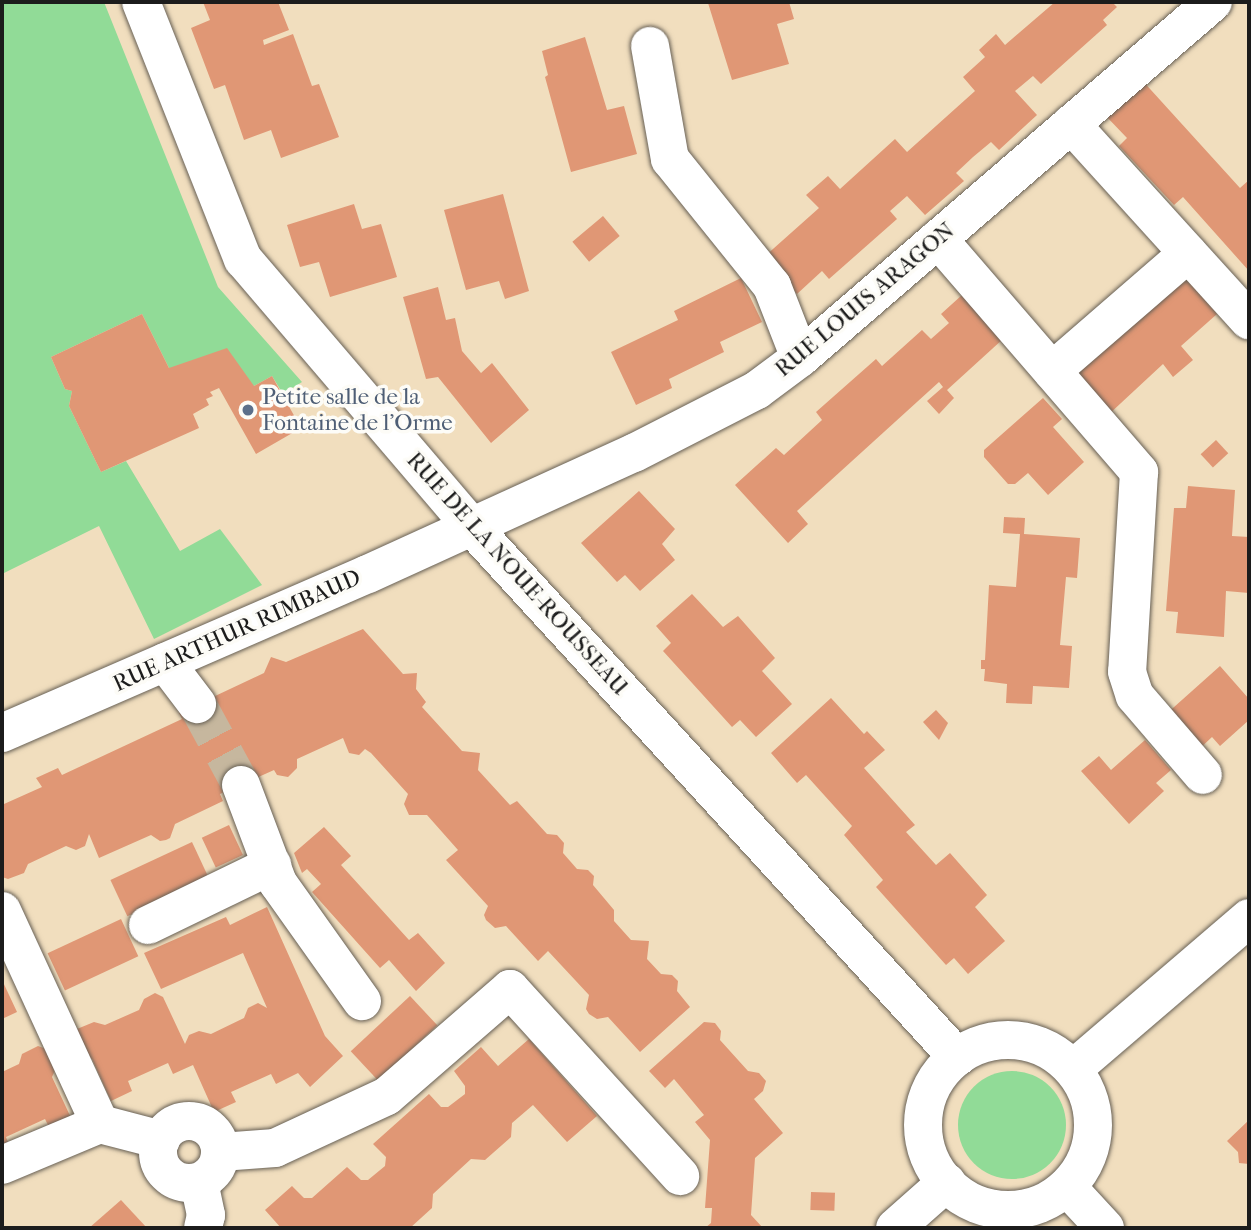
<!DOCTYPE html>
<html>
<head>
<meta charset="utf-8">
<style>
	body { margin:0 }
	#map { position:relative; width:1251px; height:1230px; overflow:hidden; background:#f1debe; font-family:"IM FELL French Canon",serif }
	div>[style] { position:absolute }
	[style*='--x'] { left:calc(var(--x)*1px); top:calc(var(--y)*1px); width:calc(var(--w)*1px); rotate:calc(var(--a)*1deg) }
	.green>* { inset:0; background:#91db97 }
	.round { border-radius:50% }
	.building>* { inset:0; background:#e09775; transform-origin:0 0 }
	.minor-tunnel>* { height:38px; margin-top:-19px; transform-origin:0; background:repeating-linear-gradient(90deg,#c6b79e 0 38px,transparent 0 57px) }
	.roads { filter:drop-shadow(0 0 2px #676055) drop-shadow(0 0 2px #676055) }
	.minor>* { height:38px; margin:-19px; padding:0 19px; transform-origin:19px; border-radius:19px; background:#fff }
	.minor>.ring { margin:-19px; padding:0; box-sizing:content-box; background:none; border:38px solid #fff; border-radius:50% }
	.dots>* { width:19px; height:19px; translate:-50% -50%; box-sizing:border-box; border:4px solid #fdfcf7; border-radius:50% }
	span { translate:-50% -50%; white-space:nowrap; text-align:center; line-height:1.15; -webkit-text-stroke:7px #fdfcf7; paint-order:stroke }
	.street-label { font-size:23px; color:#1c1c1c }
	.service-label { font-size:23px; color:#4e5e75 }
	.left { translate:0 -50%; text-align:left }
	.frame { position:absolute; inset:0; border:4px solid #1c1c1c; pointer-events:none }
</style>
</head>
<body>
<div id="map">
	<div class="green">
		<i style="clip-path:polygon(2px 2px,104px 2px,218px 287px,302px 382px,283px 394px,272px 376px,254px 386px,169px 368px,142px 314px,51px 357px,65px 389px,72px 391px,69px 406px,101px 472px,126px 461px,180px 551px,220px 529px,262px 585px,154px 639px,99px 526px,2px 574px)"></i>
		<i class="round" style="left:958px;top:1071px;width:108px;height:108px"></i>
	</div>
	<div class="building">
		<i style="clip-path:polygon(203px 2px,278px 2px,289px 30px,263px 40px,264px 45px,293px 34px,312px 86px,319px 84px,339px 137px,281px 158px,271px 130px,244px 140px,225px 85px,214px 89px,191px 28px,210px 20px)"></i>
		<i style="clip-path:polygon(711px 2px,789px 2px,794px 19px,777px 24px,789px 64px,732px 80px,708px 3px)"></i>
		<i style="clip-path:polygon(1055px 2px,1112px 2px,1117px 7px,1103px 20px,1107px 25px,1041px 84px,1033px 76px,1015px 91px,1037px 115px,999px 150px,991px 142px,973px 157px,956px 173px,964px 181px,925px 215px,907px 196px,890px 211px,897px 219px,829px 279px,822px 271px,797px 294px,764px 257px,819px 208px,806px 195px,828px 176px,840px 189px,895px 139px,907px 152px,975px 91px,963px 77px,985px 57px,979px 50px,996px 34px,1005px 45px)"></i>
		<i style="clip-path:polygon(585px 37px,607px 110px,624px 106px,637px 154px,571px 172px,545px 77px,548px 75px,542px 51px)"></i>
		<i style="clip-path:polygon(1141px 79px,1240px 188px,1249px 180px,1249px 271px,1183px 197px,1174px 205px,1119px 146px,1127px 138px,1104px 114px)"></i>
		<i style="clip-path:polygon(503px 194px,529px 291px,505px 299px,499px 281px,466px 290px,444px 210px)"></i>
		<i style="clip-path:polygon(354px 204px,362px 229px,381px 224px,397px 277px,330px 297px,319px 262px,300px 267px,287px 225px)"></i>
		<i style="left:603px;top:216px;width:26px;height:40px;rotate:50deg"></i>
		<i style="clip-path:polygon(1186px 277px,1217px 314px,1181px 346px,1193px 360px,1173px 377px,1163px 364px,1107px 416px,1073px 378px)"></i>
		<i style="clip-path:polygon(741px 278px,762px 322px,720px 342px,724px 352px,669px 379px,672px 388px,636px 405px,611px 352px,678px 320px,674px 311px)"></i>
		<i style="clip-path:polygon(438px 287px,446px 320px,455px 318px,462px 351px,481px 373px,492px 363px,529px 410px,491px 443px,438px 377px,426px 379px,403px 297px)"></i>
		<i style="clip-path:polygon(962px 295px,1003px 339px,947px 390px,954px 398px,939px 414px,927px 401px,943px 387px,939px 382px,797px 511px,808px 524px,788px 543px,735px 485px,776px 448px,784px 455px,822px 420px,816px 412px,876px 359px,882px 366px,922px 330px,931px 339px,949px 323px,941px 314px)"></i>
		<i style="clip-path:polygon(142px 314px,169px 368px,227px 348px,254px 386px,272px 376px,301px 428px,256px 454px,219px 388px,210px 392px,213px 396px,206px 399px,209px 405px,193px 414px,199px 428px,101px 472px,69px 406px,72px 391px,65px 389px,51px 357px)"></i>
		<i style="clip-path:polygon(1043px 398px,1062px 419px,1053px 427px,1084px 462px,1048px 495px,1028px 473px,1015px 484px,1008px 484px,984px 457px,984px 450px)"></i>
		<i style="left:1216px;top:440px;width:18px;height:21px;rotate:47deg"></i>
		<i style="clip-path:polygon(1188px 486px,1235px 490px,1232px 536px,1249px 537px,1249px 593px,1226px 591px,1224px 637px,1176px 633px,1178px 612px,1166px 611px,1174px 508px,1186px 508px)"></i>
		<i style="clip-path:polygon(639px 491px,675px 529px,662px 544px,675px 560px,640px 591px,625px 575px,617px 582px,581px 543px)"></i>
		<i style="clip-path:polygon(1004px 517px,1025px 518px,1024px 534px,1080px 538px,1077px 578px,1066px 577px,1060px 645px,1072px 646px,1069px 688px,1033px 686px,1032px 704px,1006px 703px,1007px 684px,984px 681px,985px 669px,981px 669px,981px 660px,985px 660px,989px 585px,1016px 587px,1020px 534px,1003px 533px)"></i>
		<i style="clip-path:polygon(692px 594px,723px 627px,738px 616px,775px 658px,762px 671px,792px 704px,756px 737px,740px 720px,732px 727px,663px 651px,671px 643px,656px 626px)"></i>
		<i style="clip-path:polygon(363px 629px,403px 674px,417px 673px,416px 689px,426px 702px,422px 707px,462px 751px,480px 753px,478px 770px,510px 805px,517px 801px,547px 834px,557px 835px,564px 843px,563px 853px,577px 869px,588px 870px,594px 876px,593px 885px,614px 910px,614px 921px,631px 940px,649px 941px,647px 959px,661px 974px,672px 975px,678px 981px,677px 991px,690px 1007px,640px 1052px,608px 1017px,597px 1019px,589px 1014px,586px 1009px,589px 995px,548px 951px,538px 961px,506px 926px,495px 928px,486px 920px,484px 915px,488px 906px,446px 860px,458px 850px,427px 815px,409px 815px,404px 804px,408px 794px,371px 753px,365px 749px,359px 755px,349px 753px,343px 738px,297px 759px,297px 768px,288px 777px,277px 775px,274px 770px,220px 794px,223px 801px,175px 824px,170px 838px,166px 840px,160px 841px,151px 835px,99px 858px,89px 834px,85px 846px,76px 850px,66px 846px,28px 864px,24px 873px,8px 879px,2px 877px,2px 799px,4px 804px,42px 787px,36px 778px,58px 768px,62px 775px,182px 719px,179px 713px,264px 673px,271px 657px,286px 662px)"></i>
		<i style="clip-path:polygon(1220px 666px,1249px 699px,1249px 720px,1220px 746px,1212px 737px,1196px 752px,1164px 716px)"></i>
		<i style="clip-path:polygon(831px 698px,864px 734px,867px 731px,885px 750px,864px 768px,915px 825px,906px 832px,936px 865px,950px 853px,987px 895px,975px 907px,1005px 941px,968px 974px,954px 958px,946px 965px,876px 887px,883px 880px,844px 835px,852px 826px,806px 775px,797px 783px,771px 753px)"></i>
		<i style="clip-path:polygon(936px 710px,948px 723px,939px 740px,923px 722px)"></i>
		<i style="clip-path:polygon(1145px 740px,1171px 770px,1156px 783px,1164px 791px,1129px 824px,1081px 771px,1099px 756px,1111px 770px)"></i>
		<i style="left:229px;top:825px;width:33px;height:30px;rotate:65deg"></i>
		<i style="clip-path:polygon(324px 827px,351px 856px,341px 865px,409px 940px,418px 933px,445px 963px,416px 991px,389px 960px,380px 968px,312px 892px,321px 884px,307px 869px,302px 873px,294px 853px)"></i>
		<i style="left:192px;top:842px;width:40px;height:90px;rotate:65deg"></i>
		<i style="clip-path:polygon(267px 907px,325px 1036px,343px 1056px,310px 1087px,298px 1073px,276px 1084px,271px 1074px,231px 1092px,236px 1102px,214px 1112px,193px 1065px,173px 1074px,168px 1063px,128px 1081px,132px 1091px,111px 1101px,92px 1059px,80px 1055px,77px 1029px,94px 1022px,105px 1025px,139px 1010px,144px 999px,155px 993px,163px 997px,185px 1044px,189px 1035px,199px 1031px,211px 1034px,244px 1018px,248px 1008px,258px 1003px,267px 1008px,243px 953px,161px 989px,144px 953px,226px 917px,230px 925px)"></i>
		<i style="left:121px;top:919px;width:41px;height:81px;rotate:65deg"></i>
		<i style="clip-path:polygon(2px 980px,17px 1012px,2px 1019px)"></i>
		<i style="left:410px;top:996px;width:40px;height:81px;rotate:47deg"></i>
		<i style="clip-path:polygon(704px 1022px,715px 1023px,721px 1031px,720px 1040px,748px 1071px,759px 1073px,766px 1081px,763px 1091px,754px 1099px,783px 1133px,755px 1158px,751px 1215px,763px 1228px,705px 1228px,711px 1223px,712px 1208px,705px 1208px,710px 1140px,695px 1122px,704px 1115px,674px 1079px,665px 1088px,649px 1071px)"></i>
		<i style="clip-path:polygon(529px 1039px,597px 1116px,567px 1142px,533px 1105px,512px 1123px,511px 1137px,485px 1160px,471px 1159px,433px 1194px,432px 1208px,410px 1228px,281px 1228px,265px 1210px,292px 1186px,304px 1198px,312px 1198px,347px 1167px,361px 1180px,368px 1180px,385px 1166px,386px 1157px,373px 1144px,429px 1094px,441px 1107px,448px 1107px,465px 1094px,465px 1086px,454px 1071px,481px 1047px,498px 1066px)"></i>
		<i style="clip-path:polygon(38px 1046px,49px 1050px,57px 1066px,52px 1077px,72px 1120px,50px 1129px,45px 1119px,6px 1137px,10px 1148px,2px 1152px,2px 1072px,19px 1064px,22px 1054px)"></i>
		<i style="clip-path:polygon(1249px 1120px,1249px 1164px,1239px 1163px,1238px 1152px,1227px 1141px)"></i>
		<i style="left:811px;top:1192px;width:24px;height:18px;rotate:2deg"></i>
		<i style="clip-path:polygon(121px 1200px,147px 1228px,89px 1228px)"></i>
	</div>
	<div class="minor-tunnel">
		<i style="--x:197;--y:704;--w:92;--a:61.5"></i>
	</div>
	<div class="roads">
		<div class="minor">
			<i style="--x:141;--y:2;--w:277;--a:68.4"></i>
			<i style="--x:243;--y:259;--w:351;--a:49.5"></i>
			<i style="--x:471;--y:526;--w:720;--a:47.53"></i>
			<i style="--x:650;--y:46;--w:115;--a:80"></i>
			<i style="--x:670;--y:159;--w:163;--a:51.2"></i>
			<i style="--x:772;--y:286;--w:77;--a:68.7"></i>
			<i style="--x:1071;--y:124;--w:265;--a:47.8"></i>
			<i style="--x:938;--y:239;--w:308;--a:49.2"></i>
			<i style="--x:1139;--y:472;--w:200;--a:93.4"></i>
			<i style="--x:1127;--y:672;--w:25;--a:72"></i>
			<i style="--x:1135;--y:696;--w:104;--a:49.3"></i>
			<i style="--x:1052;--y:371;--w:180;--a:-40.9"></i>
			<i style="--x:165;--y:662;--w:53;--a:52.7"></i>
			<i style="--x:2;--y:733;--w:399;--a:-23.5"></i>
			<i style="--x:368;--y:574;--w:292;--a:-24.5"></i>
			<i style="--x:634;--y:453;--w:138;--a:-27.1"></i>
			<i style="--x:757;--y:390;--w:54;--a:-36.7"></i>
			<i style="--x:800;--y:358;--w:545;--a:-40.76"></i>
			<i style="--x:241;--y:785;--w:105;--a:69.3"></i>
			<i style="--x:278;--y:883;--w:145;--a:54.6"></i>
			<i style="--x:2;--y:911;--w:234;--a:65.3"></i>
			<i style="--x:100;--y:1124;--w:63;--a:14.7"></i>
			<i style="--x:148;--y:925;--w:138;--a:-25.8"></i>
			<i class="ring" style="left:923px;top:1040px;width:132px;height:132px"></i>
			<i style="--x:1073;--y:1069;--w:232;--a:-40.6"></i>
			<i class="ring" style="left:158px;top:1121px;width:24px;height:24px"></i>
			<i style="--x:221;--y:1152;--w:54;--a:-4.2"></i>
			<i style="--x:275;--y:1148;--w:123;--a:-24.9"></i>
			<i style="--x:387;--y:1096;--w:163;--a:-41"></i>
			<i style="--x:510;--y:989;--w:253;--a:47.7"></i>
			<i style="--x:2;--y:1165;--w:106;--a:-22.7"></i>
			<i style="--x:199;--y:1182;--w:34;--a:78"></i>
			<i style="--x:206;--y:1215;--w:13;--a:103"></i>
			<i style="--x:1067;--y:1187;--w:56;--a:47.2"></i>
			<i style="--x:895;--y:1228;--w:69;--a:-41.5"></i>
		</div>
	</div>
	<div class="dots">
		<i style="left:248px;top:410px;background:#5c6f8a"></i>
	</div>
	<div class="street-label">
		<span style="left:865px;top:300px;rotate:-40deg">RUE LOUIS ARAGON</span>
		<span style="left:517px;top:574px;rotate:48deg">RUE DE LA NOUE-ROUSSEAU</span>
		<span style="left:237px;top:631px;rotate:-24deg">RUE ARTHUR RIMBAUD</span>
	</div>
	<div class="service-label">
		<span class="left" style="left:262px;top:410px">Petite salle de la<br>Fontaine de l'Orme</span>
	</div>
	<div class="frame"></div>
</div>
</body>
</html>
